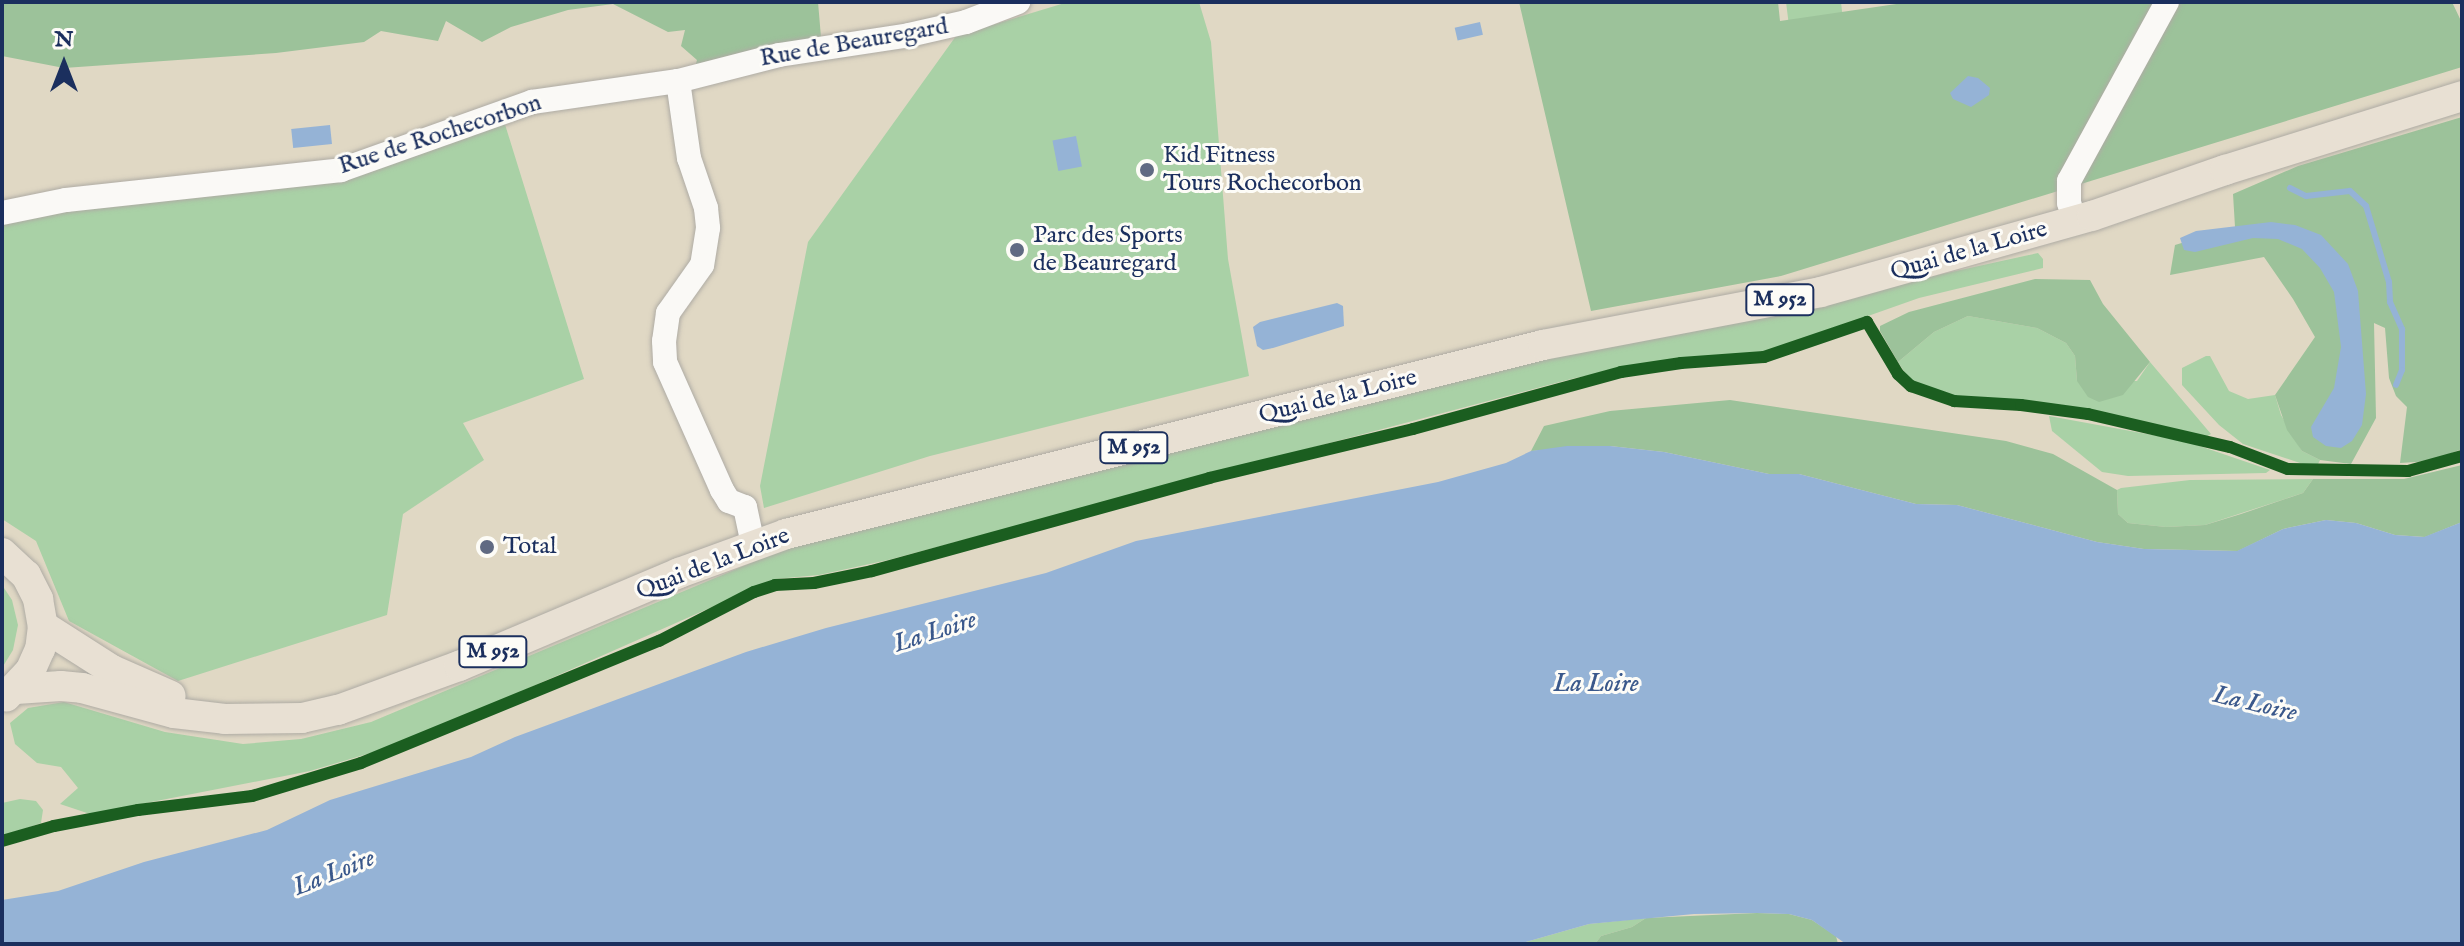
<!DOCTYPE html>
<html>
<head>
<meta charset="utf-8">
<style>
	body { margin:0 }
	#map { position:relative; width:2464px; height:946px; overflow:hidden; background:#e0d8c4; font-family:"IM FELL English",serif }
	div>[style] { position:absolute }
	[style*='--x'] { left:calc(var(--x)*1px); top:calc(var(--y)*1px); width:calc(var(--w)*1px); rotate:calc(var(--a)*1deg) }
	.green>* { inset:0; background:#a9d1a6 }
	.forest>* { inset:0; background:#9cc29a }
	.water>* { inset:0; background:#95b3d6; transform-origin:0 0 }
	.stream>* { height:6px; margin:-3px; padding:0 3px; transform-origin:3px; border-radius:3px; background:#95b3d6 }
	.roads { filter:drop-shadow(0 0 2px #aeaba4) drop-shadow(0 0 2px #aeaba4) }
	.minor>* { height:24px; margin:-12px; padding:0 12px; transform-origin:12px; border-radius:12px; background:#faf9f6 }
	.major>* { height:30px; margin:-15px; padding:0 15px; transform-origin:15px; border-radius:15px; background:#e8e0d3 }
	.cycleway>* { height:12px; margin:-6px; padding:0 6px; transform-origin:6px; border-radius:6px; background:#1b5e20 }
	.dots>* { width:22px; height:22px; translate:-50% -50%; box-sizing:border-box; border:4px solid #fdfcf7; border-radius:50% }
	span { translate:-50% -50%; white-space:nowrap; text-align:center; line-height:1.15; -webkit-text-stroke:6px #fdfcf7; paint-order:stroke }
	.shield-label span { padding:2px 6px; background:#fdfcf7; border:2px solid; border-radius:6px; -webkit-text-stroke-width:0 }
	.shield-label { font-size:22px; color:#1b2f5e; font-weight:700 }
	.street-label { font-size:24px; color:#1b2f5e }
	.poi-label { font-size:24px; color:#1b2f5e }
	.left { translate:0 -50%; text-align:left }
	.water-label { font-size:26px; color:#3a588b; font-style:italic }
	.frame { position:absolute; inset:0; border:4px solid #1b2f5e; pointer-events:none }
	.north { position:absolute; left:24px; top:24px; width:80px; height:80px; -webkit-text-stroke:6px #fdfcf7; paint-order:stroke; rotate:0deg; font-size:22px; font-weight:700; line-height:32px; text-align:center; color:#1b2f5e }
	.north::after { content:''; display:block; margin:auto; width:28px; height:36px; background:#1b2f5e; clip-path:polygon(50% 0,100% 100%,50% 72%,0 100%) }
</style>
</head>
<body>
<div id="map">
	<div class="green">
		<i style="clip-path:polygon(1068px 2px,1199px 2px,1211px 42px,1228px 259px,1249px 376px,930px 456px,764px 508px,760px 486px,808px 242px,956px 36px)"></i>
		<i style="clip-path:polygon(1786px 2px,1841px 2px,1844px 29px,1790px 34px)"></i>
		<i style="clip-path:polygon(503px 118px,584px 379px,463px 423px,484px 460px,403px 514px,387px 615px,178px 681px,69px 621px,36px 541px,2px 519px,2px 217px,374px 169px)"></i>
		<i style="clip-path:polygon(2038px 253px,2043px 259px,2043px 268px,1919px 298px,1769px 351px,1659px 363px,1575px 378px,888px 560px,819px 575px,775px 579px,493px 704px,384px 749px,310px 771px,90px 814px,60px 804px,78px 788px,61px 767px,37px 763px,15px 744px,10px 723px,28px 708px,64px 702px,165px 732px,243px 744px,301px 739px,371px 722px,789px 547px,1575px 349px,1719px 323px)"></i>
		<i style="clip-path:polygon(1968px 316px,2037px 328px,2066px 343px,2075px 356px,2077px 381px,2137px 381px,2150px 362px,2211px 434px,2206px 437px,2063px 405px,1955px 396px,1911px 382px,1898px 362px,1934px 332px)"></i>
		<i style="clip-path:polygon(2206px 356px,2210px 356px,2229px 391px,2248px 399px,2275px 395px,2281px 415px,2302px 451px,2320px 460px,2318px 464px,2303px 464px,2243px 444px,2219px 425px,2182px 385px,2182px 368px)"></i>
		<i style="clip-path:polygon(2049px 416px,2185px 441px,2270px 470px,2266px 473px,2128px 476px,2102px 472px,2052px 431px)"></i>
		<i style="clip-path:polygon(2313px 479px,2303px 493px,2205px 525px,2166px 527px,2128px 523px,2118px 514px,2117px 490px,2121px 488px,2190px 480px)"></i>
		<i style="clip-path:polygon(2px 585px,12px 600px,18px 625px,13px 650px,2px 668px)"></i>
		<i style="clip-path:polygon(20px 799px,36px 801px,43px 810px,41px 823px,2px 837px,2px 803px)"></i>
		<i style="clip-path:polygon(1646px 918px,1632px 927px,1601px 936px,1595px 944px,1519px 944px,1589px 924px)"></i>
	</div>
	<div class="forest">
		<i style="clip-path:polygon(2px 2px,818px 2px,822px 49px,692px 78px,697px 60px,681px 46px,685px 30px,668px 32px,613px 4px,568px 10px,511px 27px,482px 42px,446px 21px,438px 41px,381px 31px,364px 42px,276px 53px,64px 68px,2px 56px)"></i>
		<i style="clip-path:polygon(1519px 2px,1778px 2px,1780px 21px,1910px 2px,2452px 2px,2462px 23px,2462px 67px,1781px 276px,1591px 311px)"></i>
		<i style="clip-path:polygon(2462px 117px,2462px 449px,2431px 461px,2400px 463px,2407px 407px,2396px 396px,2389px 378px,2385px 328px,2374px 323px,2376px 418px,2351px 464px,2320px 460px,2302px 451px,2287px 430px,2275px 395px,2315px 337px,2293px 299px,2264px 257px,2170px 275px,2175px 245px,2235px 227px,2233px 194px,2298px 166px)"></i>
		<i style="clip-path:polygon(2035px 279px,2090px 280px,2103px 304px,2150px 362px,2123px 395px,2099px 402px,2088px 397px,2077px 381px,2075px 356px,2066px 343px,2037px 328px,1968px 316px,1934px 332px,1898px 362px,1880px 331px,1880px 326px,1909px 312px)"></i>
		<i style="clip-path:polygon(1730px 400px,2006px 441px,2053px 454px,2117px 490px,2118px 514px,2128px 523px,2166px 527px,2205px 525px,2241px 514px,2303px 493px,2313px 479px,2404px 479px,2462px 465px,2462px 522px,2425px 537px,2395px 535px,2356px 523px,2326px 520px,2283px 529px,2238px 551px,2144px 549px,2097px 542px,1957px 505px,1916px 504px,1799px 474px,1769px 474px,1664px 452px,1610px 446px,1531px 451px,1544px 426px,1610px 411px)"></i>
		<i style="clip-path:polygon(1757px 913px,1789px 914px,1812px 920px,1836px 936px,1838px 944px,1595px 944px,1601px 936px,1632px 927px,1646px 918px)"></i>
	</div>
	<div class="water">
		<i style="left:1480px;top:22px;width:13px;height:26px;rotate:77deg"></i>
		<i style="clip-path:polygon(1968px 76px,1978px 78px,1990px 88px,1989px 95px,1971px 107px,1953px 99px,1950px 93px)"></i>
		<i style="left:330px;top:125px;width:19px;height:39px;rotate:84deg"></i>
		<i style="left:1076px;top:136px;width:31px;height:24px;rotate:79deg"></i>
		<i style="clip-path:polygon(2271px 222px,2295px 225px,2321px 235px,2348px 264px,2358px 291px,2366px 394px,2362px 425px,2352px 441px,2341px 448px,2326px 446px,2313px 437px,2311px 427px,2334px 388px,2341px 347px,2334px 292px,2320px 268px,2302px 249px,2278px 239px,2253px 238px,2195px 252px,2184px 250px,2180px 238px,2196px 231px)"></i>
		<i style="clip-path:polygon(1337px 303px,1343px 306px,1344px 326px,1273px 348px,1263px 350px,1257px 346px,1253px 327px,1260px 322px)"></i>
		<i style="clip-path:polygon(1567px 446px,1610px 446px,1664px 452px,1769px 474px,1799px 474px,1916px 504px,1957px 505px,2097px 542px,2144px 549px,2237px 551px,2283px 529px,2326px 520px,2356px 523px,2395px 535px,2424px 537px,2462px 522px,2462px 944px,1846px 944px,1812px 920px,1789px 914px,1757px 913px,1694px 914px,1589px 924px,1519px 944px,2px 944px,2px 900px,58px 891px,144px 862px,267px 830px,330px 800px,471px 757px,515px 737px,746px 652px,826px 628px,1046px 573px,1136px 541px,1438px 482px,1506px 463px,1531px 451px)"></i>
	</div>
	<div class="stream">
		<i style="--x:2290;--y:188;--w:18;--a:27"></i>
		<i style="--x:2306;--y:196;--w:44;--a:-6.5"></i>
		<i style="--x:2350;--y:191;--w:22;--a:43"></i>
		<i style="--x:2366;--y:206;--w:79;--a:73.2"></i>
		<i style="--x:2389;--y:282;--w:20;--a:87"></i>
		<i style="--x:2390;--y:302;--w:30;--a:66"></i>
		<i style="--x:2402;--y:329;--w:41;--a:90"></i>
		<i style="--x:2402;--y:370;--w:16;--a:112"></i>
	</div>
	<div class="roads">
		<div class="minor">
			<i style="--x:678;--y:81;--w:78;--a:81.9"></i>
			<i style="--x:689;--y:158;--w:53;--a:71.2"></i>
			<i style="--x:706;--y:208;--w:20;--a:84"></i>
			<i style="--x:708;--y:228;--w:37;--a:99"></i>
			<i style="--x:702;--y:265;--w:59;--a:125.3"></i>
			<i style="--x:668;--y:313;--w:28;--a:98"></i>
			<i style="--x:664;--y:341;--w:21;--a:87"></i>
			<i style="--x:665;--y:362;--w:140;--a:66"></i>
			<i style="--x:722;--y:490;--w:13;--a:58"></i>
			<i style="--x:729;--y:501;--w:17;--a:21"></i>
			<i style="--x:745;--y:507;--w:40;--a:78"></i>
			<i style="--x:2;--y:213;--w:65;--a:-11.5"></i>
			<i style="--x:66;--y:200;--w:277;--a:-6.2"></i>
			<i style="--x:341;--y:170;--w:203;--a:-19.6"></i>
			<i style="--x:532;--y:102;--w:148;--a:-8.2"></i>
			<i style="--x:678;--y:81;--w:104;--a:-14.4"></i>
			<i style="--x:779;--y:55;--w:132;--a:-8.7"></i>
			<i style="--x:909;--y:35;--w:58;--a:-12.8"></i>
			<i style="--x:966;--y:22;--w:56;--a:-21"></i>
			<i style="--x:2075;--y:221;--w:19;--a:-108"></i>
			<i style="--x:2069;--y:203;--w:22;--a:-90"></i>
			<i style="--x:2069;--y:181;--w:204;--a:-61.3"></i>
		</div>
		<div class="major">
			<i style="--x:2;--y:553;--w:33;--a:43"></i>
			<i style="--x:26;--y:575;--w:27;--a:63"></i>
			<i style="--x:38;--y:599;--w:27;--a:80"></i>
			<i style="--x:43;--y:626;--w:23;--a:97"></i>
			<i style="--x:40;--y:649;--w:24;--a:114"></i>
			<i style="--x:30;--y:671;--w:35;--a:133"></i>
			<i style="--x:43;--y:626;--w:82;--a:32.5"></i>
			<i style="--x:112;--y:670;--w:64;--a:23.8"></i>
			<i style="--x:16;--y:689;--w:45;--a:-3.8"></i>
			<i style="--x:61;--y:686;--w:21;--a:5"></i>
			<i style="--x:82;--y:688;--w:95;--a:15.2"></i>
			<i style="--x:174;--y:713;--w:51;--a:6.7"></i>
			<i style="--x:225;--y:719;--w:77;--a:-0.7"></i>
			<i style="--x:302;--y:718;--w:37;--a:-13"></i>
			<i style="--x:338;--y:710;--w:129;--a:-20"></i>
			<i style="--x:459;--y:666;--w:239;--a:-22.9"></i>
			<i style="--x:679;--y:573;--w:114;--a:-20"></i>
			<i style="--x:786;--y:534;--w:780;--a:-14.02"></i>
			<i style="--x:1543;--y:345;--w:283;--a:-10.8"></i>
			<i style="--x:1821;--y:292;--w:281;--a:-15.7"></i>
			<i style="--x:2092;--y:216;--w:141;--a:-19.1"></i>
			<i style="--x:2225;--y:170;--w:248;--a:-17.3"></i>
		</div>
	</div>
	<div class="cycleway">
		<i style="--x:2;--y:841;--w:54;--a:-16.1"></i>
		<i style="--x:54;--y:826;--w:86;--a:-10.8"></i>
		<i style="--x:138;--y:810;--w:115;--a:-7"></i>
		<i style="--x:252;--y:796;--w:114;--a:-16.8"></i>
		<i style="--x:361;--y:763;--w:322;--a:-22.3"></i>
		<i style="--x:659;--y:641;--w:107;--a:-27.3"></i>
		<i style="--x:754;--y:592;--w:22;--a:-18"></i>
		<i style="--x:775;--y:585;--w:39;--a:-3"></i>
		<i style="--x:814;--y:583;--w:59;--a:-11.7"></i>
		<i style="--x:872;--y:571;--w:350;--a:-15.4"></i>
		<i style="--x:1209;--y:478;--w:210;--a:-13.5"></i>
		<i style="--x:1413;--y:429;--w:216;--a:-15.3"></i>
		<i style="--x:1621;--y:372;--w:61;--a:-8.5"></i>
		<i style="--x:1681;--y:363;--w:83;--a:-4.1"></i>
		<i style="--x:1764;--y:357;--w:109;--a:-18.8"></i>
		<i style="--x:1867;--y:322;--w:61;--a:59.2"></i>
		<i style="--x:1898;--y:374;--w:18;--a:43"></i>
		<i style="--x:1911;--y:386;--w:46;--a:19.2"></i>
		<i style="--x:1954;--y:401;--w:67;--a:3.4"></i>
		<i style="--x:2021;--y:405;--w:68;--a:7.7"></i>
		<i style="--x:2088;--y:414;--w:146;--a:13.1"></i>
		<i style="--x:2230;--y:447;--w:62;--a:20.8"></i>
		<i style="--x:2288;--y:469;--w:120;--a:1"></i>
		<i style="--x:2408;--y:471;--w:56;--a:-15.5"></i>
	</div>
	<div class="dots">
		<i style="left:1147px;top:170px;background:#606a82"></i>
		<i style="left:1017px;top:250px;background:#606a82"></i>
		<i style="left:487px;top:547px;background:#606a82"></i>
	</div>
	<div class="shield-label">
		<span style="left:1780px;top:300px">M 952</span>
		<span style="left:1134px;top:448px">M 952</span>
		<span style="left:493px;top:652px">M 952</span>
	</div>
	<div class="street-label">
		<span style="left:854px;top:43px;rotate:-10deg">Rue de Beauregard</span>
		<span style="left:440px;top:135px;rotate:-18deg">Rue de Rochecorbon</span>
		<span style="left:1969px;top:251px;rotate:-16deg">Quai de la Loire</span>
		<span style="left:1338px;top:397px;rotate:-14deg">Quai de la Loire</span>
		<span style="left:713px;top:564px;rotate:-21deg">Quai de la Loire</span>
	</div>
	<div class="poi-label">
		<span class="left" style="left:1163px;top:170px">Kid Fitness<br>Tours Rochecorbon</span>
		<span class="left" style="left:1033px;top:250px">Parc des Sports<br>de Beauregard</span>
		<span class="left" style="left:503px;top:547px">Total</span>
	</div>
	<div class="water-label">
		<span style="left:935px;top:632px;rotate:-18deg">La Loire</span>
		<span style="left:1596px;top:684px">La Loire</span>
		<span style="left:2255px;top:704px;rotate:13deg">La Loire</span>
		<span style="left:334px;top:873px;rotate:-22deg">La Loire</span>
	</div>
	<div class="frame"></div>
	<div class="north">N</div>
</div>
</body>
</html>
